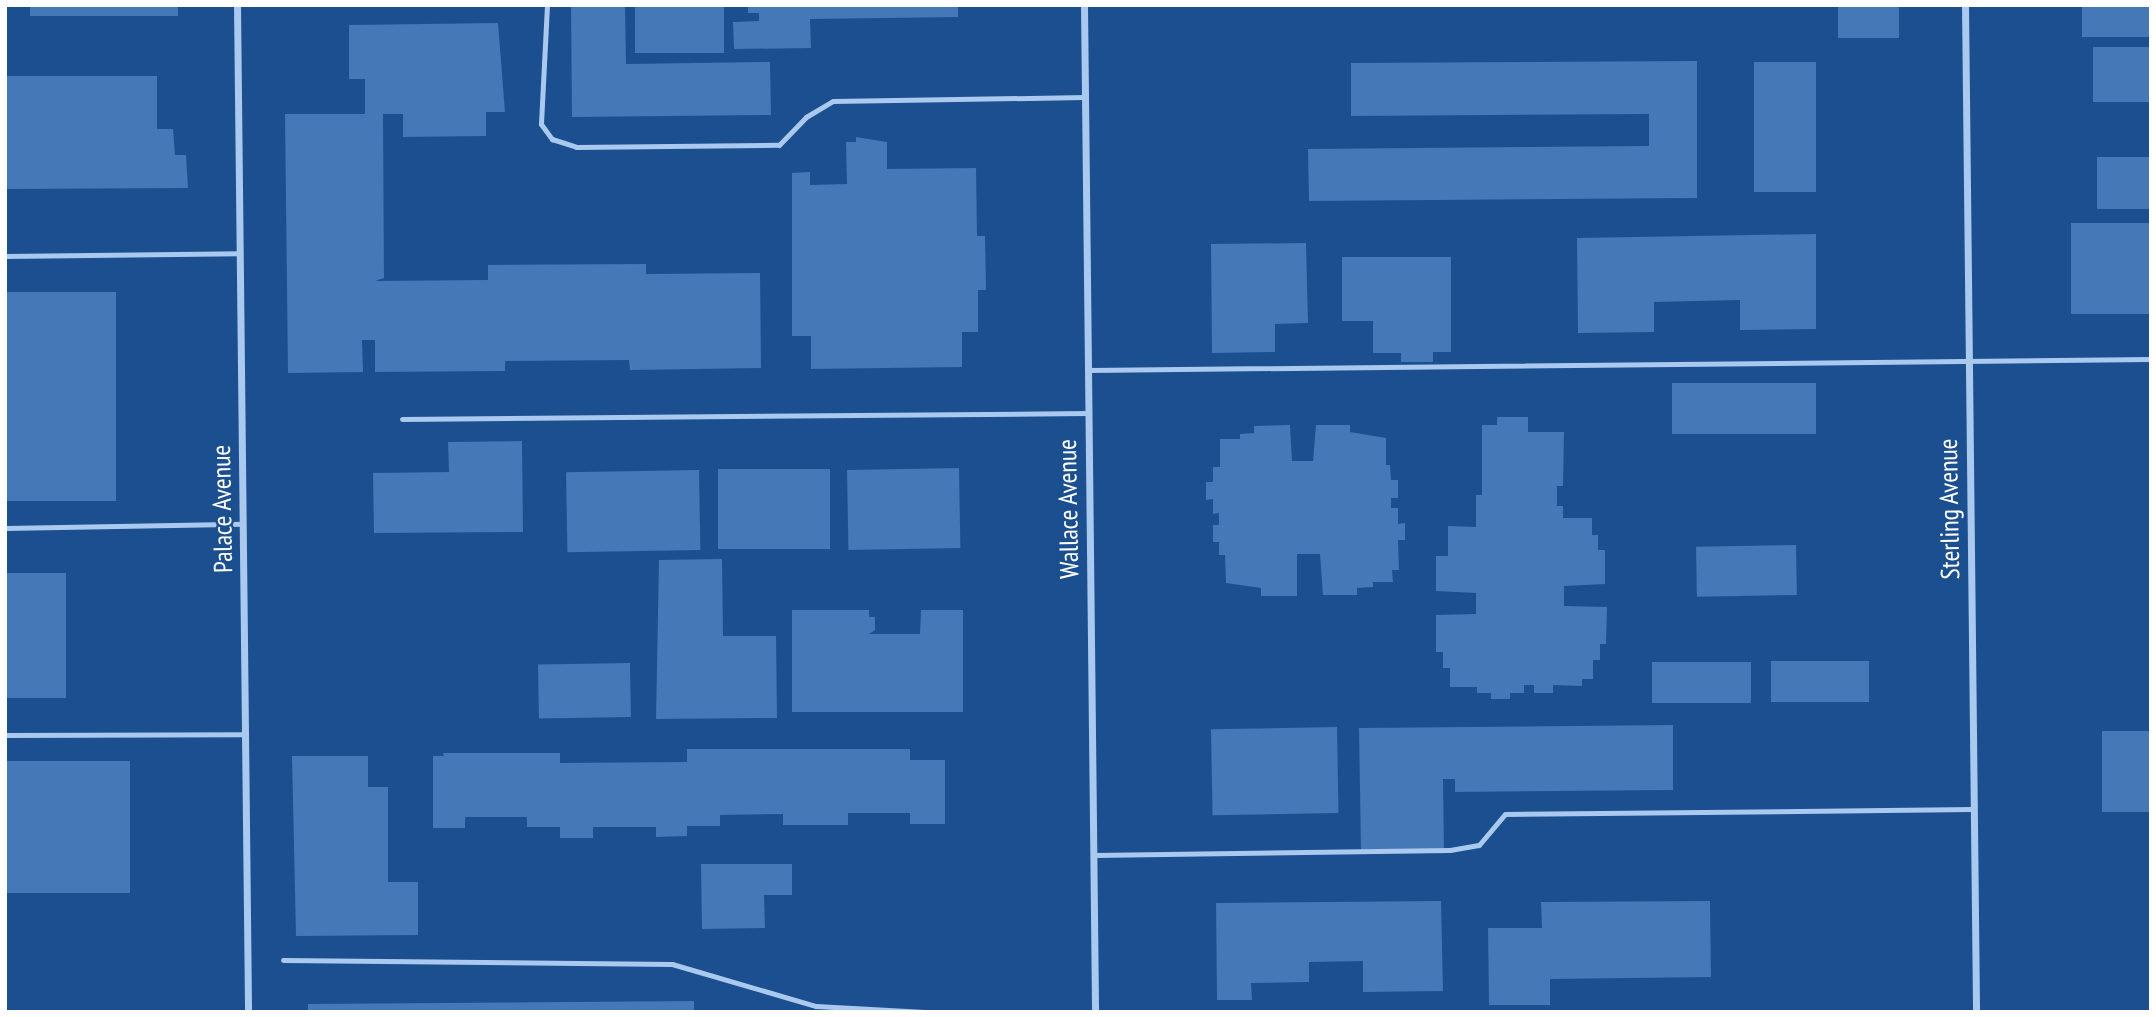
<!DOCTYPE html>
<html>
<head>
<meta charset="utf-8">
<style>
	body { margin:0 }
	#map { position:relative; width:2156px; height:1017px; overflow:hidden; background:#1b4f8f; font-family:"PT Sans Narrow",sans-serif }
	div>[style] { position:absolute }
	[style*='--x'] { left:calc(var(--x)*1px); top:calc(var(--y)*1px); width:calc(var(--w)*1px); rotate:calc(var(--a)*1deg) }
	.building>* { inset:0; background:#4478b7; transform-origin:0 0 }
	.lane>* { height:5px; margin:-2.5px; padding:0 2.5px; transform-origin:2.5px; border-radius:2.5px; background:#a9c9ee }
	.street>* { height:7px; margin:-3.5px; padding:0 3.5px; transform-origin:3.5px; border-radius:3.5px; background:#a9c9ee }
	span { translate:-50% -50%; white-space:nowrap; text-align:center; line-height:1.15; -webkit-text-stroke:5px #1b4f8f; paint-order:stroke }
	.street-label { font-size:26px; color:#fff }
	.frame { position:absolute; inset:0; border:7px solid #fff; pointer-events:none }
</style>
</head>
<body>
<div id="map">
	<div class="building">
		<i style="left:30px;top:5px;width:148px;height:11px"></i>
		<i style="clip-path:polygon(571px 5px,625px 5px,626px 64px,770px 62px,771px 115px,572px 117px)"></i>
		<i style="left:635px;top:5px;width:89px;height:48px"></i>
		<i style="clip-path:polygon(748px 5px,958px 5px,958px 17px,810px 19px,811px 48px,734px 49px,733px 22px,759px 21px,759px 13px,748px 13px)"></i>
		<i style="left:1838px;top:5px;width:61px;height:33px"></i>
		<i style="left:2082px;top:5px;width:69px;height:32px"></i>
		<i style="clip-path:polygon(498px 23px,505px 112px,486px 112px,486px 136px,403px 137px,403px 114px,383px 114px,384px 278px,375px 281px,488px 280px,488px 265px,646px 264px,646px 274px,760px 273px,761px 368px,630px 370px,629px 360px,505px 361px,505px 371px,375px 372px,375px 340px,362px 340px,363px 372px,288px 373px,285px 114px,365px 114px,365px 79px,349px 79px,349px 25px)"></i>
		<i style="left:2151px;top:47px;width:55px;height:58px;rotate:90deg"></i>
		<i style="clip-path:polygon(1697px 61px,1697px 198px,1309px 201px,1308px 149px,1649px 146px,1649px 114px,1351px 116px,1351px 63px)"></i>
		<i style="left:1754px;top:62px;width:62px;height:130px"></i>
		<i style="clip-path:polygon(5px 76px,157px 76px,157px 129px,173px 129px,175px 155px,186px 155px,188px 188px,5px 189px)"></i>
		<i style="clip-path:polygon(856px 137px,887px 142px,887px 169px,976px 168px,977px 236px,985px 236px,986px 290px,978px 290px,978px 332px,962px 332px,962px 367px,811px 369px,811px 336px,792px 336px,792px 173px,810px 172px,810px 185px,847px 184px,846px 142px,856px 142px)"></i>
		<i style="left:2151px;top:157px;width:52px;height:54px;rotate:90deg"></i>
		<i style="left:2151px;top:223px;width:91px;height:80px;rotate:90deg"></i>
		<i style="clip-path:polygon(1816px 234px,1816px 329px,1740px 330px,1740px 300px,1654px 302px,1654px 332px,1578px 333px,1577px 238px)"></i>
		<i style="clip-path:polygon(1306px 243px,1308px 323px,1275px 324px,1275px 352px,1212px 353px,1211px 244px)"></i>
		<i style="clip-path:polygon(1342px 257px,1451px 257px,1451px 352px,1433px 352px,1433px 362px,1401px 362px,1401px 353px,1373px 353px,1373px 321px,1342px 321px)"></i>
		<i style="left:116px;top:292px;width:209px;height:111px;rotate:90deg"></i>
		<i style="left:1816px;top:383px;width:51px;height:144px;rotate:90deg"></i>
		<i style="clip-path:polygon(1497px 417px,1528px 417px,1528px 432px,1564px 432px,1563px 486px,1557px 486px,1557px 506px,1563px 506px,1563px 518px,1592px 518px,1592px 535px,1598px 535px,1598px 550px,1605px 550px,1605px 584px,1564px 586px,1564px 606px,1607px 607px,1606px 644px,1600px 644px,1600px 660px,1593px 660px,1593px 679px,1582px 679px,1582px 686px,1553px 685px,1553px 693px,1534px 693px,1534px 685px,1524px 685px,1524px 693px,1510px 693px,1510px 699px,1491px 699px,1491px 693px,1477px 693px,1477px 687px,1450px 687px,1450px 668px,1443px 668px,1443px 652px,1436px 652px,1436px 615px,1476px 614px,1476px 593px,1436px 591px,1436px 556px,1448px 556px,1448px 526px,1476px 527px,1476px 495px,1482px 495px,1482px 425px,1497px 425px)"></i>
		<i style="clip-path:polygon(1290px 425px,1292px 461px,1313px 461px,1316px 425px,1350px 425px,1350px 432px,1386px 438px,1386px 465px,1390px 465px,1391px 480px,1398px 480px,1398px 498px,1391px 498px,1391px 508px,1398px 508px,1398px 524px,1405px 523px,1405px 540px,1398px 540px,1399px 570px,1392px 570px,1393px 582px,1373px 582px,1373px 587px,1357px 588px,1357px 595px,1323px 595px,1320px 554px,1297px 554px,1297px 596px,1261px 596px,1261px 588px,1226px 583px,1225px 555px,1219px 555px,1219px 542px,1213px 542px,1213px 525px,1219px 525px,1219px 513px,1213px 514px,1213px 499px,1206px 500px,1206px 482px,1213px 482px,1213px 467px,1220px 467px,1220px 439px,1240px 439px,1240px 434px,1254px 433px,1254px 426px)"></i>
		<i style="clip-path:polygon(522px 441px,523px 532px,374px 533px,373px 473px,449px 472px,448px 442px)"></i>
		<i style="left:959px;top:468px;width:80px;height:112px;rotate:89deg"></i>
		<i style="left:830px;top:469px;width:80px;height:112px;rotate:90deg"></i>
		<i style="left:699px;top:470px;width:80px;height:133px;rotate:89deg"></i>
		<i style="left:1796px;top:545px;width:50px;height:100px;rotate:89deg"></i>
		<i style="clip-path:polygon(722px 559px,723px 636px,776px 636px,777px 718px,656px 719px,659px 560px)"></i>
		<i style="left:66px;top:573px;width:125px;height:61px;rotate:90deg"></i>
		<i style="clip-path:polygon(792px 610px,869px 610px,869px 617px,875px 617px,875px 630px,869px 634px,920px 634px,921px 610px,963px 610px,963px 712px,792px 712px)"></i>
		<i style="left:1771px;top:661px;width:98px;height:41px"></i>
		<i style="left:1751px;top:662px;width:41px;height:99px;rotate:90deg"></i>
		<i style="left:630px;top:663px;width:54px;height:92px;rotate:89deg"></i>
		<i style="clip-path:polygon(1673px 725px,1673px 790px,1455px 792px,1455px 779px,1443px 779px,1444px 850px,1361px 851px,1359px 728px)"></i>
		<i style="left:1337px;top:727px;width:86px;height:126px;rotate:89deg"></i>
		<i style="left:2102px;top:731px;width:49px;height:81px"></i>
		<i style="clip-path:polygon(687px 749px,910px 749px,910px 760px,945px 760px,945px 824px,910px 824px,910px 813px,848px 813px,848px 825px,783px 825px,783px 814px,720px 815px,720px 826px,687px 826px,687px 836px,656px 837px,656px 827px,593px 827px,593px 838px,560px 838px,560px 827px,527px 827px,527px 817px,465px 817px,465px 828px,433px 828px,433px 756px,444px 756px,443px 753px,560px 753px,560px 763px,687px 762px)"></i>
		<i style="clip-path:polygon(292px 756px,368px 756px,368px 787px,388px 787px,388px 882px,418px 882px,418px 935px,296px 936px)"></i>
		<i style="left:130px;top:761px;width:132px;height:125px;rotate:90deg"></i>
		<i style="clip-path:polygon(701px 864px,792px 864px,792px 895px,764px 895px,765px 928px,702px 929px)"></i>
		<i style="clip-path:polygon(1441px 901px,1443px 991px,1363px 992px,1363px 961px,1309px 962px,1309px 982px,1251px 983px,1252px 1000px,1217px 1000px,1216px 903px)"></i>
		<i style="clip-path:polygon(1710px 901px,1711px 977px,1550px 979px,1550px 1005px,1489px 1005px,1488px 928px,1542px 928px,1541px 902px)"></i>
		<i style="clip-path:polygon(694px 1001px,694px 1012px,308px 1012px,308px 1004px)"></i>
	</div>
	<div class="lane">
		<i style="--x:547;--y:5;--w:119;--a:92.9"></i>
		<i style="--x:541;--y:124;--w:19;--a:54"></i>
		<i style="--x:552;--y:139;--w:25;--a:18"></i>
		<i style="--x:576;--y:147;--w:203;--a:-0.6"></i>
		<i style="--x:779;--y:145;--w:39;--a:-46"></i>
		<i style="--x:806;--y:117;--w:31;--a:-31"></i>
		<i style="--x:833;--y:101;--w:252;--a:-0.9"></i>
		<i style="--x:5;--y:256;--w:235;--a:-0.7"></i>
		<i style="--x:1088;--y:370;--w:1063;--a:-0.59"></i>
		<i style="--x:402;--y:419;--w:686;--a:-0.5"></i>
		<i style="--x:5;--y:528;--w:238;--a:-1"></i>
		<i style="--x:5;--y:735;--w:240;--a:-0.2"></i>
		<i style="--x:1094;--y:855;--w:356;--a:-0.8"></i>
		<i style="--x:1450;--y:850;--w:29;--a:-10"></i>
		<i style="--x:1479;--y:845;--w:40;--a:-50"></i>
		<i style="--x:1505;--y:814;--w:468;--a:-0.6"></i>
		<i style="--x:283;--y:960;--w:389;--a:0.6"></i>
		<i style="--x:672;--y:964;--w:150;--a:16.3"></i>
		<i style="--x:816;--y:1006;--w:109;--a:3.2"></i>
	</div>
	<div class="street">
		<i style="--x:237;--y:5;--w:1007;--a:89.37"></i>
		<i style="--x:1084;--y:5;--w:1007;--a:89.37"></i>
		<i style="--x:1965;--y:5;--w:1007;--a:89.37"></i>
	</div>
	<div class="street-label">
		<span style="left:222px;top:509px;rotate:-91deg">Palace Avenue</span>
		<span style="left:1068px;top:509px;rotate:-91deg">Wallace Avenue</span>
		<span style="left:1949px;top:509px;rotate:-91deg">Sterling Avenue</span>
	</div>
	<div class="frame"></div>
</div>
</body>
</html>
